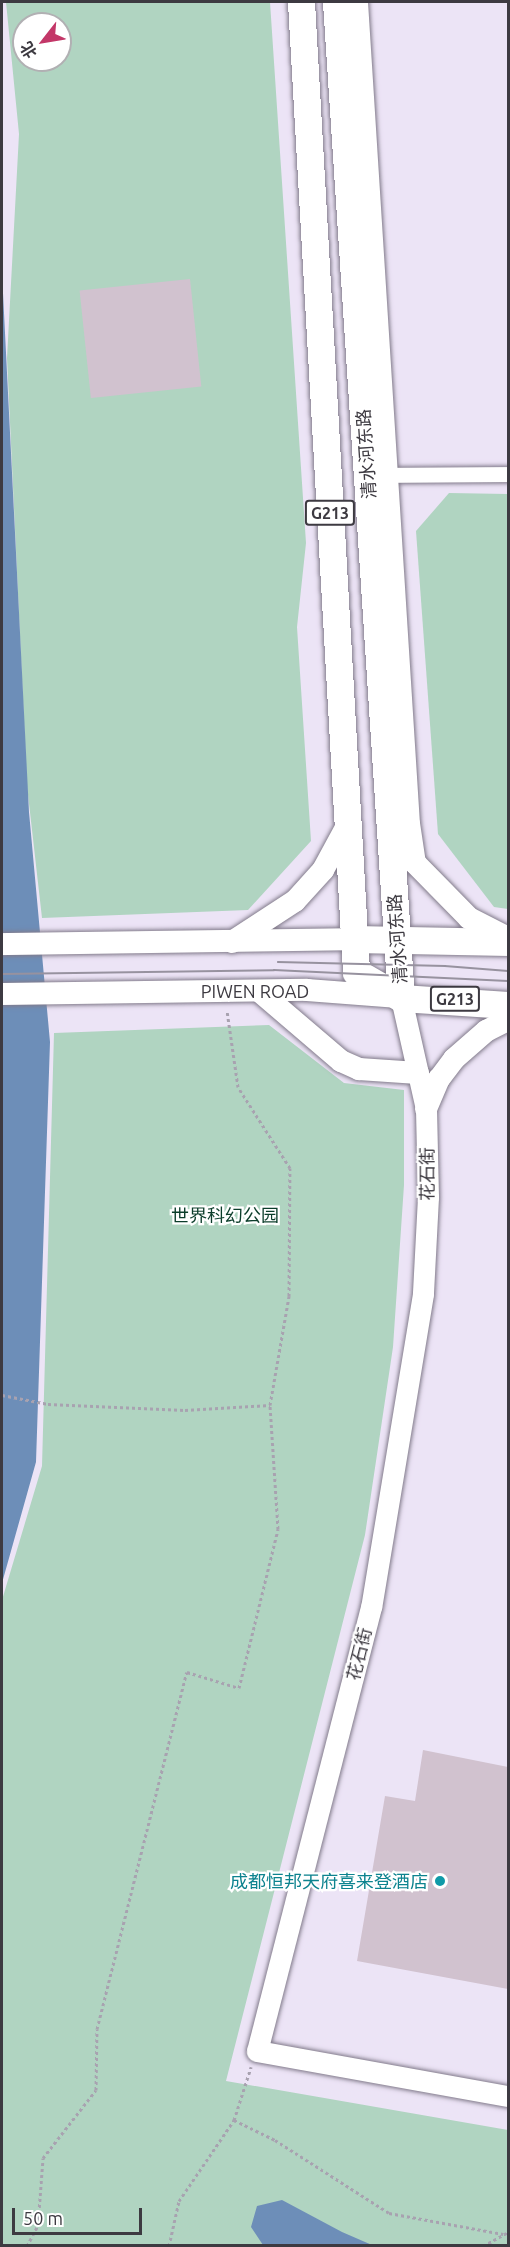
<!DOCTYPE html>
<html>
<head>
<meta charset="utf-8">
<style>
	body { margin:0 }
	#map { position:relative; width:510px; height:2247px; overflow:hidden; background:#ece4f6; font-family:Ubuntu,"Noto Sans SC",sans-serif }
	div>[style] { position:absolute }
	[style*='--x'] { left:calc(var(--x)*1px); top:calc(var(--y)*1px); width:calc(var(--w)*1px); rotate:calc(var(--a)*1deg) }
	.green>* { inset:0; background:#b0d4c1 }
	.water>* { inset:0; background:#6d8eb8 }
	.building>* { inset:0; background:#d1c2cf; transform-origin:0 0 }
	.path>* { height:3px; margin-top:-1.5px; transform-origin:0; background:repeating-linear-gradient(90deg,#a8a2b0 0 3px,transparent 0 6px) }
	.roads { filter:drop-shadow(0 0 2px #827b8b) drop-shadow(0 0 2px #827b8b) }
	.street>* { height:15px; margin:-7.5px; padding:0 7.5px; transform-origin:7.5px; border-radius:7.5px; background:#fff }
	.secondary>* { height:21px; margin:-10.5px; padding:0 10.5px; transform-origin:10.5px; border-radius:10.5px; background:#fff }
	.primary>* { height:22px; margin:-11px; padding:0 11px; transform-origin:11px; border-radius:11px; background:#fff }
	.highway>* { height:27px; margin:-13.5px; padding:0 13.5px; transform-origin:13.5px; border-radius:13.5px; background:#fff }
	.tram>* { height:1.5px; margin:-0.75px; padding:0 0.75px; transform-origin:0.75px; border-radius:0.75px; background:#97929f }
	.dots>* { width:16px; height:16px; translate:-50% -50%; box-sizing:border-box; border:3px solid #fff; border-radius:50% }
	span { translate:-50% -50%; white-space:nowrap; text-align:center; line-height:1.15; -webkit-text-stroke:4.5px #fff; paint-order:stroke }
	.shield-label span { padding:2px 4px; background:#fff; border:2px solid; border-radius:4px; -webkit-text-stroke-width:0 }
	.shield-label { font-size:16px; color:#3d3a41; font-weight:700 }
	.street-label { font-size:18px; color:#3d3a41 }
	.park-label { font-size:18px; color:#0b3d2a }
	.culture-label { font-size:18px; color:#0d838f }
	.right { translate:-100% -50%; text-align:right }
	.frame { position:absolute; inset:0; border:3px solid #3d3a41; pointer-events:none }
	.north { position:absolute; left:12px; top:12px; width:60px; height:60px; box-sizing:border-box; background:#fff; border:2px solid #b1b0b3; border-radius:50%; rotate:239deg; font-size:16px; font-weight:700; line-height:24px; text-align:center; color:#3d3a41 }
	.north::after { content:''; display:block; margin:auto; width:21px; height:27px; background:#c33768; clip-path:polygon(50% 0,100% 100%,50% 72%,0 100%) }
	.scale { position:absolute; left:12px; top:2208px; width:130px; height:27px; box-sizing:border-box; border:3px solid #3d3a41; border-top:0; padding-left:8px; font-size:18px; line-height:21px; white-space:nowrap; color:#3d3a41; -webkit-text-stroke:4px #fff; paint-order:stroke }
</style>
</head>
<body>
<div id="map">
	<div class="green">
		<i style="clip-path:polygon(evenodd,6px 2px,270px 2px,306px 543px,297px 627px,311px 841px,248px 910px,42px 918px,27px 786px,7px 358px,19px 134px,6px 2px,24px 24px,60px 24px,60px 60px,24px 60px,24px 24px)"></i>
		<i style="clip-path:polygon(449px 493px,508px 494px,508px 909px,494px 907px,438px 834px,416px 531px)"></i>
		<i style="clip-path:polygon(269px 1025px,344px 1083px,404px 1090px,404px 1185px,393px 1347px,365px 1535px,226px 2081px,508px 2130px,508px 2245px,2px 2246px,2px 1600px,42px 1466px,54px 1033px)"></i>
	</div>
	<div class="water">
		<i style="clip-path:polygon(2px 273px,29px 812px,50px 1042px,36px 1462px,2px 1583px)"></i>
		<i style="clip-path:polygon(282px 2200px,342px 2232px,372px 2245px,263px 2245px,251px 2227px,257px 2206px)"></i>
	</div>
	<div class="building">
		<i style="left:190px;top:279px;width:108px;height:111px;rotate:84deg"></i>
		<i style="clip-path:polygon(423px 1750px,508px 1767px,508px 1989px,357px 1961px,385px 1796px,415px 1801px)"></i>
	</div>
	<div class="path">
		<i style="--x:2;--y:1395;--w:47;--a:11.1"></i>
		<i style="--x:48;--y:1404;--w:137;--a:2.5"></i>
		<i style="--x:185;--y:1410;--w:85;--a:-3.4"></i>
		<i style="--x:270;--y:1405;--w:111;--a:-80.1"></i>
		<i style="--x:289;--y:1296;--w:128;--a:-89.6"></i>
		<i style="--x:290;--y:1168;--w:96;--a:-122.7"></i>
		<i style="--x:238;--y:1087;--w:77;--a:-98.2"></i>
		<i style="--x:234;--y:2120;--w:46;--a:26"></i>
		<i style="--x:275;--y:2140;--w:135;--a:32.6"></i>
		<i style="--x:389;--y:2213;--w:116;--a:10.4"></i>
		<i style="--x:27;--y:2246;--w:24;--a:-62"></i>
		<i style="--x:38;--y:2225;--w:67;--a:-85.7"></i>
		<i style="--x:43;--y:2158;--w:86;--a:-52.1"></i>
		<i style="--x:96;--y:2090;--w:61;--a:-89.1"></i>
		<i style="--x:97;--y:2029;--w:368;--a:-75.9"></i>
		<i style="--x:187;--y:1672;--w:54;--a:17.1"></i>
		<i style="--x:239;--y:1688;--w:164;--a:-76.2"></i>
		<i style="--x:278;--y:1529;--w:124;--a:-93.7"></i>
		<i style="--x:169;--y:2246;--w:46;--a:-77.5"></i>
		<i style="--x:179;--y:2201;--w:98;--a:-55.8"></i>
		<i style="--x:234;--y:2120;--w:56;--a:-72.2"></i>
		<i style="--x:483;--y:2246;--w:29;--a:-29"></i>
	</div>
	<div class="roads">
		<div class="street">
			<i style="--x:377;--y:475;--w:131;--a:-0.4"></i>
		</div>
		<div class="secondary">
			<i style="--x:357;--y:2;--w:823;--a:86.38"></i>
			<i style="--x:409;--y:823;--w:40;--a:81.5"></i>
			<i style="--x:401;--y:998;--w:114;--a:77.3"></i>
			<i style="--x:426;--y:1109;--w:88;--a:88.7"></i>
			<i style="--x:428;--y:1197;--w:97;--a:93"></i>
			<i style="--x:423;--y:1294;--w:317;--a:99.4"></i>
			<i style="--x:371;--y:1607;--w:458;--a:104.4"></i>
			<i style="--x:257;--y:2051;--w:255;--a:10.2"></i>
		</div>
		<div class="primary">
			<i style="--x:392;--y:832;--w:39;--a:53"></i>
			<i style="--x:415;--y:863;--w:77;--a:45.5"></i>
			<i style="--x:469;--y:918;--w:44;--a:27.1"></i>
			<i style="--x:232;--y:942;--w:75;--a:-33.1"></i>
			<i style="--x:295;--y:901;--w:42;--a:-47.9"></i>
			<i style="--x:323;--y:870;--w:52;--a:-61.5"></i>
			<i style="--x:2;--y:944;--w:352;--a:-0.8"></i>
			<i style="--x:259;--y:991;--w:108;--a:40.5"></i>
			<i style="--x:341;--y:1061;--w:20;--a:24"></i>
			<i style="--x:359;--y:1069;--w:59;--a:3.9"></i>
			<i style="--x:2;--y:994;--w:305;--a:-0.8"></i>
			<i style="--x:307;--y:990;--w:92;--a:4.4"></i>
			<i style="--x:426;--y:1109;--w:33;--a:-67"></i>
			<i style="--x:439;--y:1079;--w:25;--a:-53"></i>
			<i style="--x:454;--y:1059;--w:43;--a:-41.2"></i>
			<i style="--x:486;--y:1031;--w:25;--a:-27"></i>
		</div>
		<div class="highway">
			<i style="--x:301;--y:2;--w:972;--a:86.75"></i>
			<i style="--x:356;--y:972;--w:52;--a:30"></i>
			<i style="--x:401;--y:998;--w:107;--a:3.7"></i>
			<i style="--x:336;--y:2;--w:998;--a:86.27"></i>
			<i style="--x:354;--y:939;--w:154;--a:1.1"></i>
		</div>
	</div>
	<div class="tram">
		<i style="--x:278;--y:962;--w:167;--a:1.4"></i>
		<i style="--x:445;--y:966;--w:63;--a:4.5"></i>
		<i style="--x:2;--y:974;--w:272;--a:-0.8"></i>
		<i style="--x:274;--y:970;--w:234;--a:2.7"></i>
	</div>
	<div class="dots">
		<i style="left:440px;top:1881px;background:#0f9aa8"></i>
	</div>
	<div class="shield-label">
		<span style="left:330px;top:513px">G213</span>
		<span style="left:455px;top:999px">G213</span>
	</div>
	<div class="street-label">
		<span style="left:366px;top:454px;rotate:-94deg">清水河东路</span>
		<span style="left:397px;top:939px;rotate:-94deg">清水河东路</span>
		<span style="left:255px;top:991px">PIWEN ROAD</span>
		<span style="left:427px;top:1174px;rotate:-90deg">花石街</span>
		<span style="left:359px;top:1654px;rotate:-76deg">花石街</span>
	</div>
	<div class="park-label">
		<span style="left:225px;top:1215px">世界科幻公园</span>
	</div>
	<div class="culture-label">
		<span class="right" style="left:428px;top:1881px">成都恒邦天府喜来登酒店</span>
	</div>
	<div class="frame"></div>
	<div class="north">北</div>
	<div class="scale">50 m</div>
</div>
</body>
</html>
